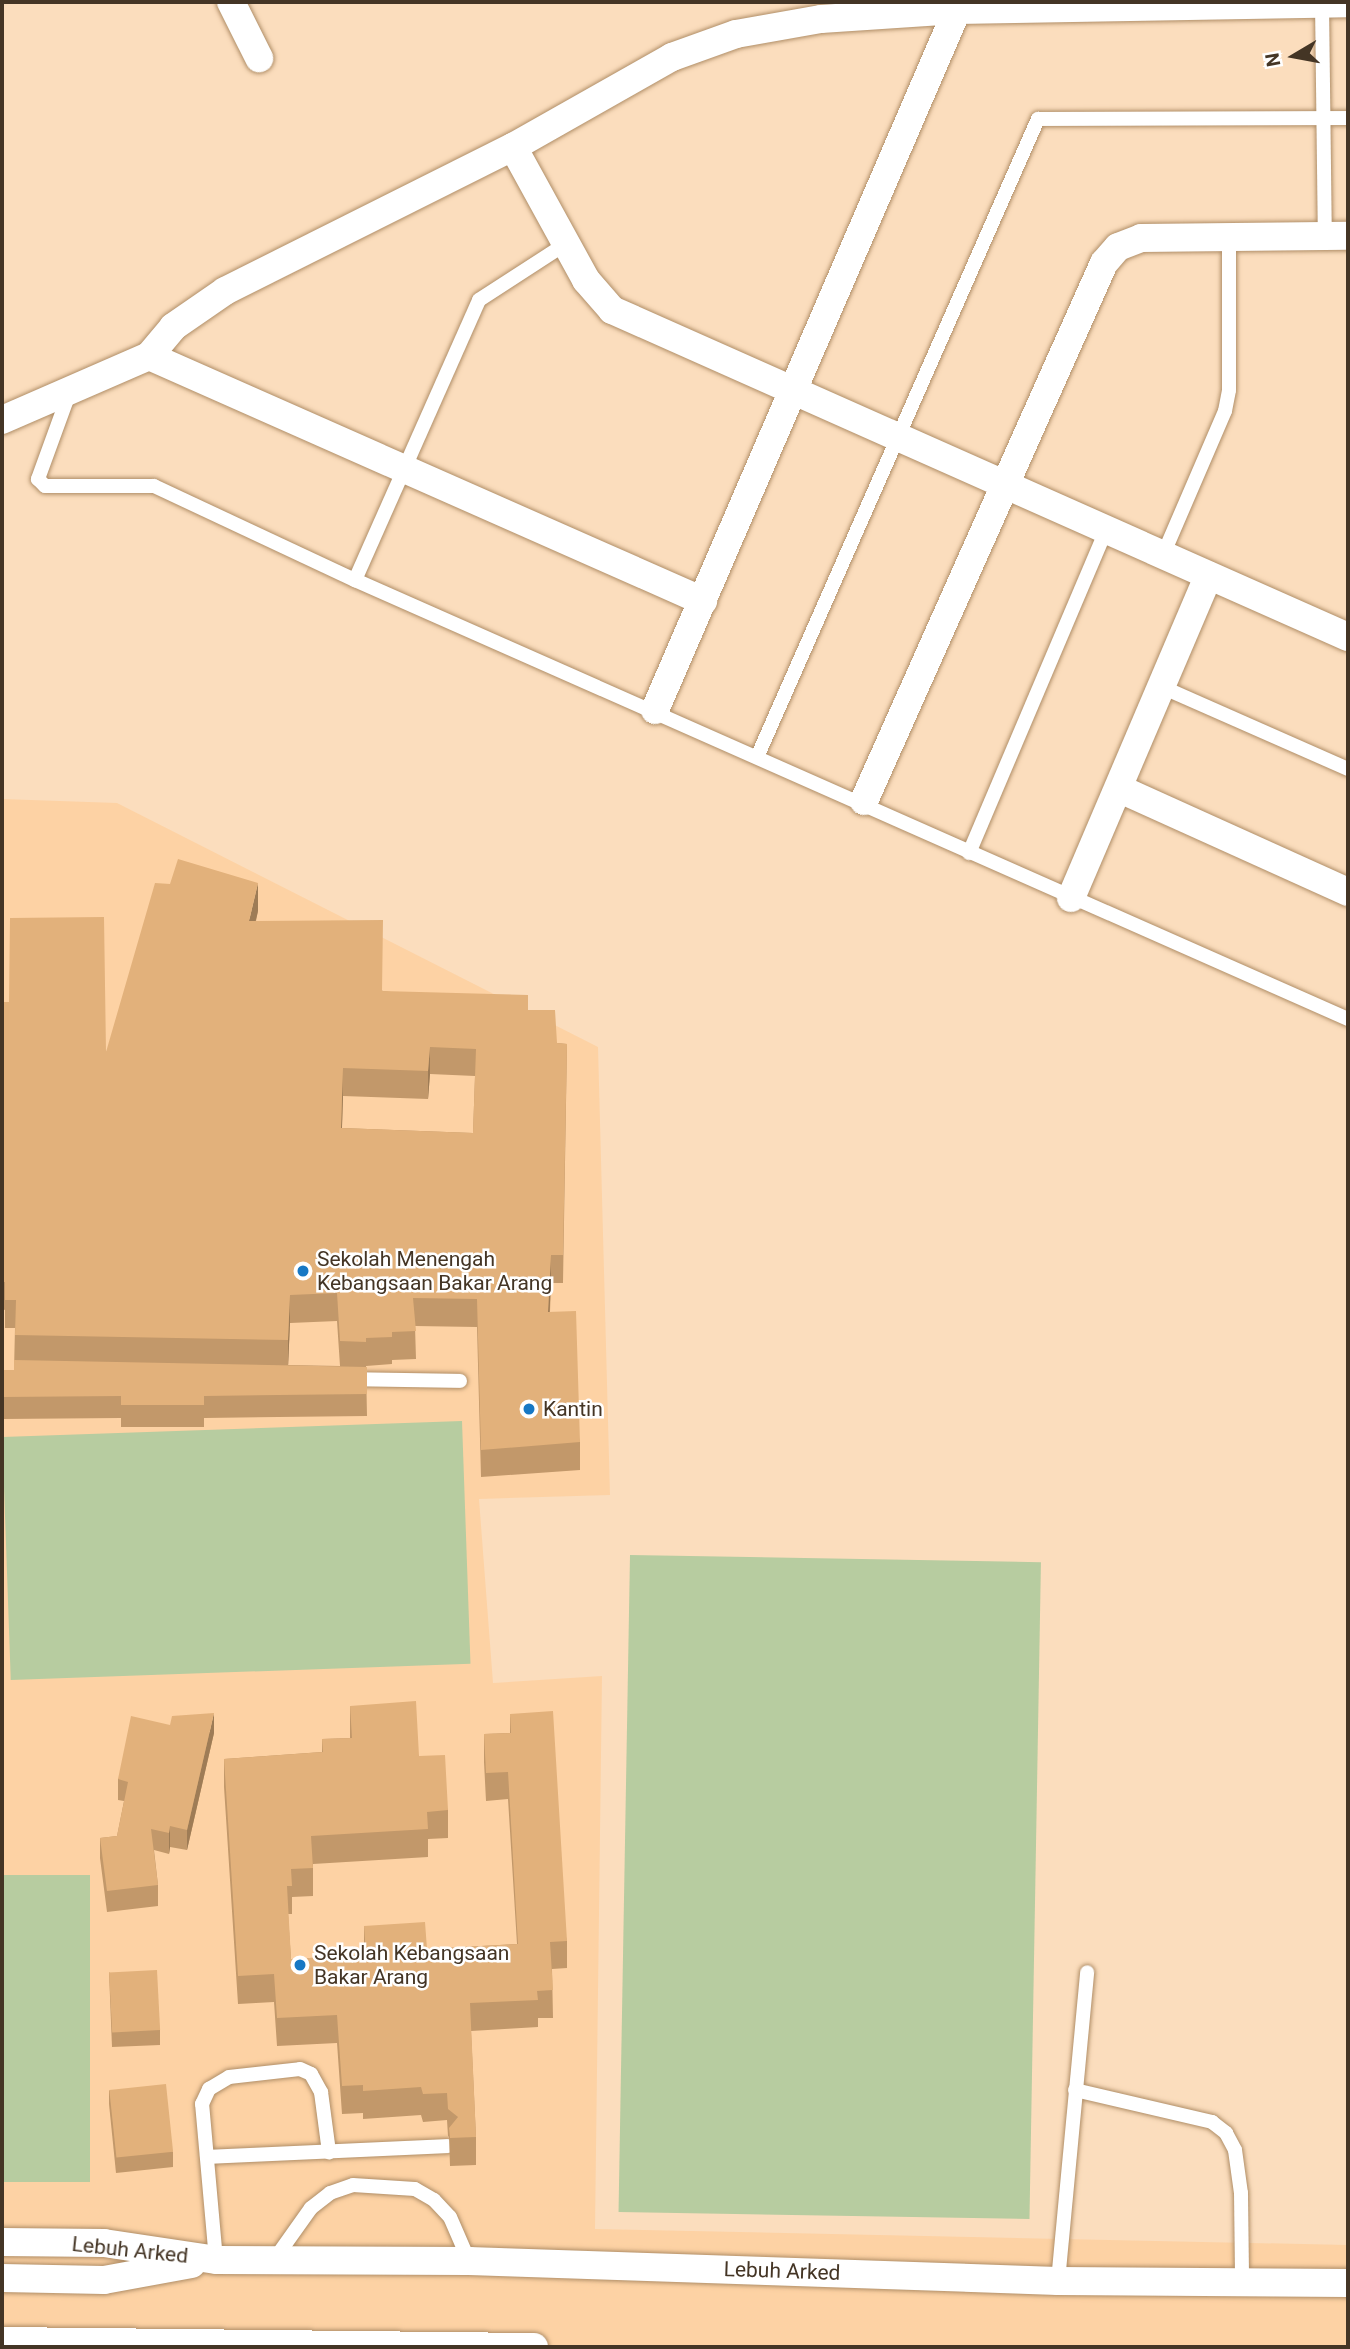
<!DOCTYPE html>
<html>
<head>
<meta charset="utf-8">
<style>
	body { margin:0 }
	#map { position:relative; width:1350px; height:2349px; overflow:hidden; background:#fbddbd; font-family:Roboto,sans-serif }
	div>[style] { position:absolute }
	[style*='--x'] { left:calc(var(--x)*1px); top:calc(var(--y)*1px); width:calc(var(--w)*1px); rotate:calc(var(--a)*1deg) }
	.built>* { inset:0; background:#fdd2a4 }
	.green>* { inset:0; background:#b7cca0; transform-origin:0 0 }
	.roads { filter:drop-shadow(0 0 2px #b08e67) drop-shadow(0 0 2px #b08e67) }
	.lane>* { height:14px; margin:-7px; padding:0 7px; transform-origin:7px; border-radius:7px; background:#fff }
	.street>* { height:28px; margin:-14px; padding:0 14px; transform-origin:14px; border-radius:14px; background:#fff }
	.wall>* { inset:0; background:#c2986a }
	.shaded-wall>* { inset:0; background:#9e7c56 }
	.building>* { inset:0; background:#e2b17b; transform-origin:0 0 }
	.dots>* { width:19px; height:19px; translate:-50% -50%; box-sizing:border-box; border:4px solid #fff; border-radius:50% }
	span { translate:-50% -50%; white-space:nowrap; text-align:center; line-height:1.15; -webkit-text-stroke:5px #fff; paint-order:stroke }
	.poi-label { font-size:21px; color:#443525 }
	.left { translate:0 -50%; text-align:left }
	.street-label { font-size:21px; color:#443525 }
	.frame { position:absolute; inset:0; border:4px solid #443525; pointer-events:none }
	.north { position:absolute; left:1259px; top:21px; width:70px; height:70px; -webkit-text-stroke:5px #fff; paint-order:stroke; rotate:260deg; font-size:19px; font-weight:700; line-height:28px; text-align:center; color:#443525 }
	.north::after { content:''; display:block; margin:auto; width:24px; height:32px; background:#443525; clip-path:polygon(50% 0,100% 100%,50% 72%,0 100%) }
</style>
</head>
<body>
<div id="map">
	<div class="built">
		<i style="clip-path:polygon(2px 799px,117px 803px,598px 1047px,610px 1495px,479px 1499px,493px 1683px,602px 1676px,595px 2229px,1348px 2245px,1348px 2347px,2px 2347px)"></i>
	</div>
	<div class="green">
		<i style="left:462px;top:1421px;width:243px;height:460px;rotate:88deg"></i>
		<i style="left:630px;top:1555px;width:411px;height:657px;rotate:1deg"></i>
		<i style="left:2px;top:1875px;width:88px;height:307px"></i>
	</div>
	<div class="roads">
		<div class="lane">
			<i style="--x:1322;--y:3;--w:232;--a:89.3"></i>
			<i style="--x:70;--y:391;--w:94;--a:110"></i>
			<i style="--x:38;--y:479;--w:10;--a:45"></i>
			<i style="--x:45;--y:486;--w:109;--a:0"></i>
			<i style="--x:154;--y:486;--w:222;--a:25.1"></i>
			<i style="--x:355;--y:580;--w:1086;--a:23.85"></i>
			<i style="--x:1163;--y:555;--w:157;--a:-66.7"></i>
			<i style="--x:1225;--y:411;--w:21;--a:-79"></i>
			<i style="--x:1229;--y:390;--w:156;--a:-90"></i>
			<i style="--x:355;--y:580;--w:306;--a:-66.1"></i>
			<i style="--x:479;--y:300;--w:105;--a:-32.9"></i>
			<i style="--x:1162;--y:687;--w:203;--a:23.8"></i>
			<i style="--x:758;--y:755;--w:695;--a:-66.24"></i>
			<i style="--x:1038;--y:119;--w:310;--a:-0.2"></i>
			<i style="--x:969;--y:853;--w:350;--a:-67"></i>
			<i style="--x:349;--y:1379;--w:111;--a:1"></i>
			<i style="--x:1075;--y:2090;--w:141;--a:13.1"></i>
			<i style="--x:1212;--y:2122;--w:18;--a:38"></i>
			<i style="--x:1226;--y:2133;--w:19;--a:62"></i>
			<i style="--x:1235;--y:2150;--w:43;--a:82.1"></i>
			<i style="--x:1241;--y:2193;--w:87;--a:89.3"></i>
			<i style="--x:207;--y:2157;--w:241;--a:-2.6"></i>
			<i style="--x:216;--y:2260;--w:157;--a:-95.1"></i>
			<i style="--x:202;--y:2104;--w:17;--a:-65"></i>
			<i style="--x:209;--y:2089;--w:23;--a:-31"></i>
			<i style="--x:229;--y:2077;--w:71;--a:-6.4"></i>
			<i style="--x:300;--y:2069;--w:12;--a:24"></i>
			<i style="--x:311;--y:2074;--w:21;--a:61"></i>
			<i style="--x:321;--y:2092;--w:61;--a:82.4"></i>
			<i style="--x:274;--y:2260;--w:64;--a:-54.6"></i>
			<i style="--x:311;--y:2208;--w:24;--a:-38"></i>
			<i style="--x:330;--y:2193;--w:24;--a:-19"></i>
			<i style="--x:353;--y:2185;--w:62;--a:3.7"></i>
			<i style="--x:415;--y:2189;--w:22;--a:30"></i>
			<i style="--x:434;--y:2200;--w:23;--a:47"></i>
			<i style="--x:450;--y:2217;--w:48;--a:66.6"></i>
			<i style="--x:1058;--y:2281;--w:310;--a:-84.6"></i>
		</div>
		<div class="street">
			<i style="--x:231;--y:2;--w:63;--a:63.4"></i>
			<i style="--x:513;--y:147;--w:152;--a:61.2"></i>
			<i style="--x:586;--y:280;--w:40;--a:49"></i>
			<i style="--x:612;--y:310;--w:805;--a:23.96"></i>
			<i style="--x:149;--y:356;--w:606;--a:23.86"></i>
			<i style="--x:2;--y:420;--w:160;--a:-23.5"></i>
			<i style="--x:149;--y:356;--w:38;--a:-50"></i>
			<i style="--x:173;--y:327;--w:63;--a:-34.7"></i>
			<i style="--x:225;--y:291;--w:322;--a:-26.6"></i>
			<i style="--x:513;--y:147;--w:183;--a:-29.5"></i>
			<i style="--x:672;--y:57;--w:68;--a:-19.8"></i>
			<i style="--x:736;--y:34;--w:86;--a:-10"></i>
			<i style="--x:821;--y:19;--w:136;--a:-3.8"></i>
			<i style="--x:957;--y:10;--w:391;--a:-1"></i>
			<i style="--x:655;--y:710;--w:762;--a:-66.66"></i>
			<i style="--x:1120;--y:789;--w:250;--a:24.3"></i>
			<i style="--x:864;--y:801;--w:589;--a:-65.96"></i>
			<i style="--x:1104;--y:263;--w:21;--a:-49"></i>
			<i style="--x:1118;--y:247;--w:25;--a:-21"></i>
			<i style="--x:1141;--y:238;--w:207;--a:-0.6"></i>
			<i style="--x:1071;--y:898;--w:349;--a:-66.9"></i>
			<i style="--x:2;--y:2242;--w:102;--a:0.6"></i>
			<i style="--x:104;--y:2243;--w:113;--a:8.6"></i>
			<i style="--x:216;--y:2260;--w:253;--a:0.2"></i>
			<i style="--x:469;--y:2261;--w:589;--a:1.94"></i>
			<i style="--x:1058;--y:2281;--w:290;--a:0.4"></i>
			<i style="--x:2;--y:2278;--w:102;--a:1.1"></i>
			<i style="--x:104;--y:2280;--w:89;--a:-10.3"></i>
			<i style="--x:2;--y:2341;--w:532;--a:0.65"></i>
		</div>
	</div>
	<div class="wall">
		<i style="clip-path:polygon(evenodd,258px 911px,256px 921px,383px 991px,528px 1010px,557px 1043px,567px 1044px,563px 1283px,551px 1283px,550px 1312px,580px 1442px,580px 1470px,481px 1477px,477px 1327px,415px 1326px,416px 1359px,392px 1360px,392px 1364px,366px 1366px,367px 1416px,204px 1418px,204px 1427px,121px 1427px,121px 1418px,2px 1419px,2px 1370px,14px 1370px,15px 1328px,5px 1328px,5px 1310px,2px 1309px,2px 1002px,106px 1052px,258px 911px,430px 1074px,475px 1076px,473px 1133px,342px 1128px,343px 1096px,428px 1099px,430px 1074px,258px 911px,337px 1321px,340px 1366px,288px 1365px,290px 1323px,337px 1321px)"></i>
		<i style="clip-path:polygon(350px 1706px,419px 1756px,448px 1810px,448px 1838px,428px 1839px,428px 1857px,313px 1864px,313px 1896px,292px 1897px,292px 1914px,288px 1914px,291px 1959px,364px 1955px,364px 1926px,427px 1949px,517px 1944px,508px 1799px,486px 1801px,484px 1762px,484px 1734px,510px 1733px,510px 1714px,567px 1941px,567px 1968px,552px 1969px,553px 2018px,538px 2018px,538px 2027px,471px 2031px,476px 2137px,476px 2165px,450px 2166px,449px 2137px,448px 2136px,447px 2120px,423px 2122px,421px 2115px,363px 2119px,363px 2113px,342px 2114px,337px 2043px,277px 2046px,274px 2002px,238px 2004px,224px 1787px,224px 1759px,322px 1752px,322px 1739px,350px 1738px)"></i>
		<i style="clip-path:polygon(170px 1725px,214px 1733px,187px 1850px,170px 1847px,169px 1854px,154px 1850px,158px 1885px,158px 1906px,107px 1912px,100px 1858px,100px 1838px,117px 1836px,124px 1801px,118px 1800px,118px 1779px)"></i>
		<i style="clip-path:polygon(109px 1972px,160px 2030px,160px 2045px,112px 2047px)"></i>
		<i style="clip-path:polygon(109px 2090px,173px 2152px,173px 2167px,116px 2173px,109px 2104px)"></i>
	</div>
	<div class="shaded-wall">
		<i style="clip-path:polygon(258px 883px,258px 911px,249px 948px,249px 921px)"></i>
		<i style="clip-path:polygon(430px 1047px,430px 1074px,428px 1099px,428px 1071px)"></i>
		<i style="clip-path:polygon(343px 1068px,343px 1096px,341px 1155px,341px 1128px)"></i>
		<i style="clip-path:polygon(551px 1255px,551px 1283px,548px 1340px,548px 1312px)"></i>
		<i style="clip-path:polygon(290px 1295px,290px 1323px,288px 1368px,288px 1340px)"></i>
		<i style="clip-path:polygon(214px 1713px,214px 1733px,187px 1850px,187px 1830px)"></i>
		<i style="clip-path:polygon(170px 1826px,170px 1847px,169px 1854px,169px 1833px)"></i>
	</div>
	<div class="building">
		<i style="clip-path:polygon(evenodd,178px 859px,258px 883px,249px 921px,383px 920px,382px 991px,528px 995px,528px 1010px,555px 1010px,557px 1043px,567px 1044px,563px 1255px,551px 1255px,548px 1312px,576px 1311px,580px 1442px,481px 1450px,477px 1299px,413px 1298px,416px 1331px,392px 1332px,392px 1337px,366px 1338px,366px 1342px,340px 1341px,337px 1293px,290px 1295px,288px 1340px,15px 1335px,16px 1300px,5px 1300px,5px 1282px,2px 1282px,2px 1002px,9px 1002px,10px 918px,104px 917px,106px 1052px,155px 883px,170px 884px,178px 859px,430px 1047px,476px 1049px,473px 1133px,341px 1128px,343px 1068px,428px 1071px,430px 1047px)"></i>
		<i style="clip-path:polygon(14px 1360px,367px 1367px,367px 1394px,204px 1396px,204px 1405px,121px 1405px,121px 1396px,2px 1397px,2px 1370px,14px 1370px)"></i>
		<i style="clip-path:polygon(416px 1701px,419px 1756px,445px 1755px,448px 1810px,427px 1812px,428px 1829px,311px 1836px,313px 1868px,291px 1869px,292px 1886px,287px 1886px,291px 1959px,366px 1955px,364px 1926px,425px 1922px,427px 1949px,518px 1944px,508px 1772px,486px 1773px,484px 1734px,511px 1733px,510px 1714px,553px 1711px,567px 1941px,550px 1942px,553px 1990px,537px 1991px,538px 2000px,470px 2003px,476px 2137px,450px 2138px,449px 2128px,458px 2117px,448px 2109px,447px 2093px,423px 2094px,421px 2087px,363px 2091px,363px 2085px,342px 2086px,337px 2015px,277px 2018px,274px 1974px,238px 1976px,224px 1759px,323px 1752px,322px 1739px,352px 1738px,350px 1706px)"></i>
		<i style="clip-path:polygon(214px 1713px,187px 1830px,170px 1826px,169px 1833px,151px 1829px,158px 1885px,107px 1891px,100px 1838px,117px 1836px,128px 1782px,118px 1779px,131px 1716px,170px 1725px,172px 1716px)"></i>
		<i style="left:157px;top:1970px;width:60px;height:48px;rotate:87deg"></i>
		<i style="left:166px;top:2084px;width:68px;height:57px;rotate:84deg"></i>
	</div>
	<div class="dots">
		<i style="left:303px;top:1271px;background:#1778c4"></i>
		<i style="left:529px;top:1409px;background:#1778c4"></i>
		<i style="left:300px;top:1965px;background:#1778c4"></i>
	</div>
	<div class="poi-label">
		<span class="left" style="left:317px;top:1271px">Sekolah Menengah<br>Kebangsaan Bakar Arang</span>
		<span class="left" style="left:543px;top:1409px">Kantin</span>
		<span class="left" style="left:314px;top:1965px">Sekolah Kebangsaan<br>Bakar Arang</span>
	</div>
	<div class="street-label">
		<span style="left:130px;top:2250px;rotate:6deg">Lebuh Arked</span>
		<span style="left:782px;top:2271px;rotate:2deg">Lebuh Arked</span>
	</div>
	<div class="frame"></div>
	<div class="north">N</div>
</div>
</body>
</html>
